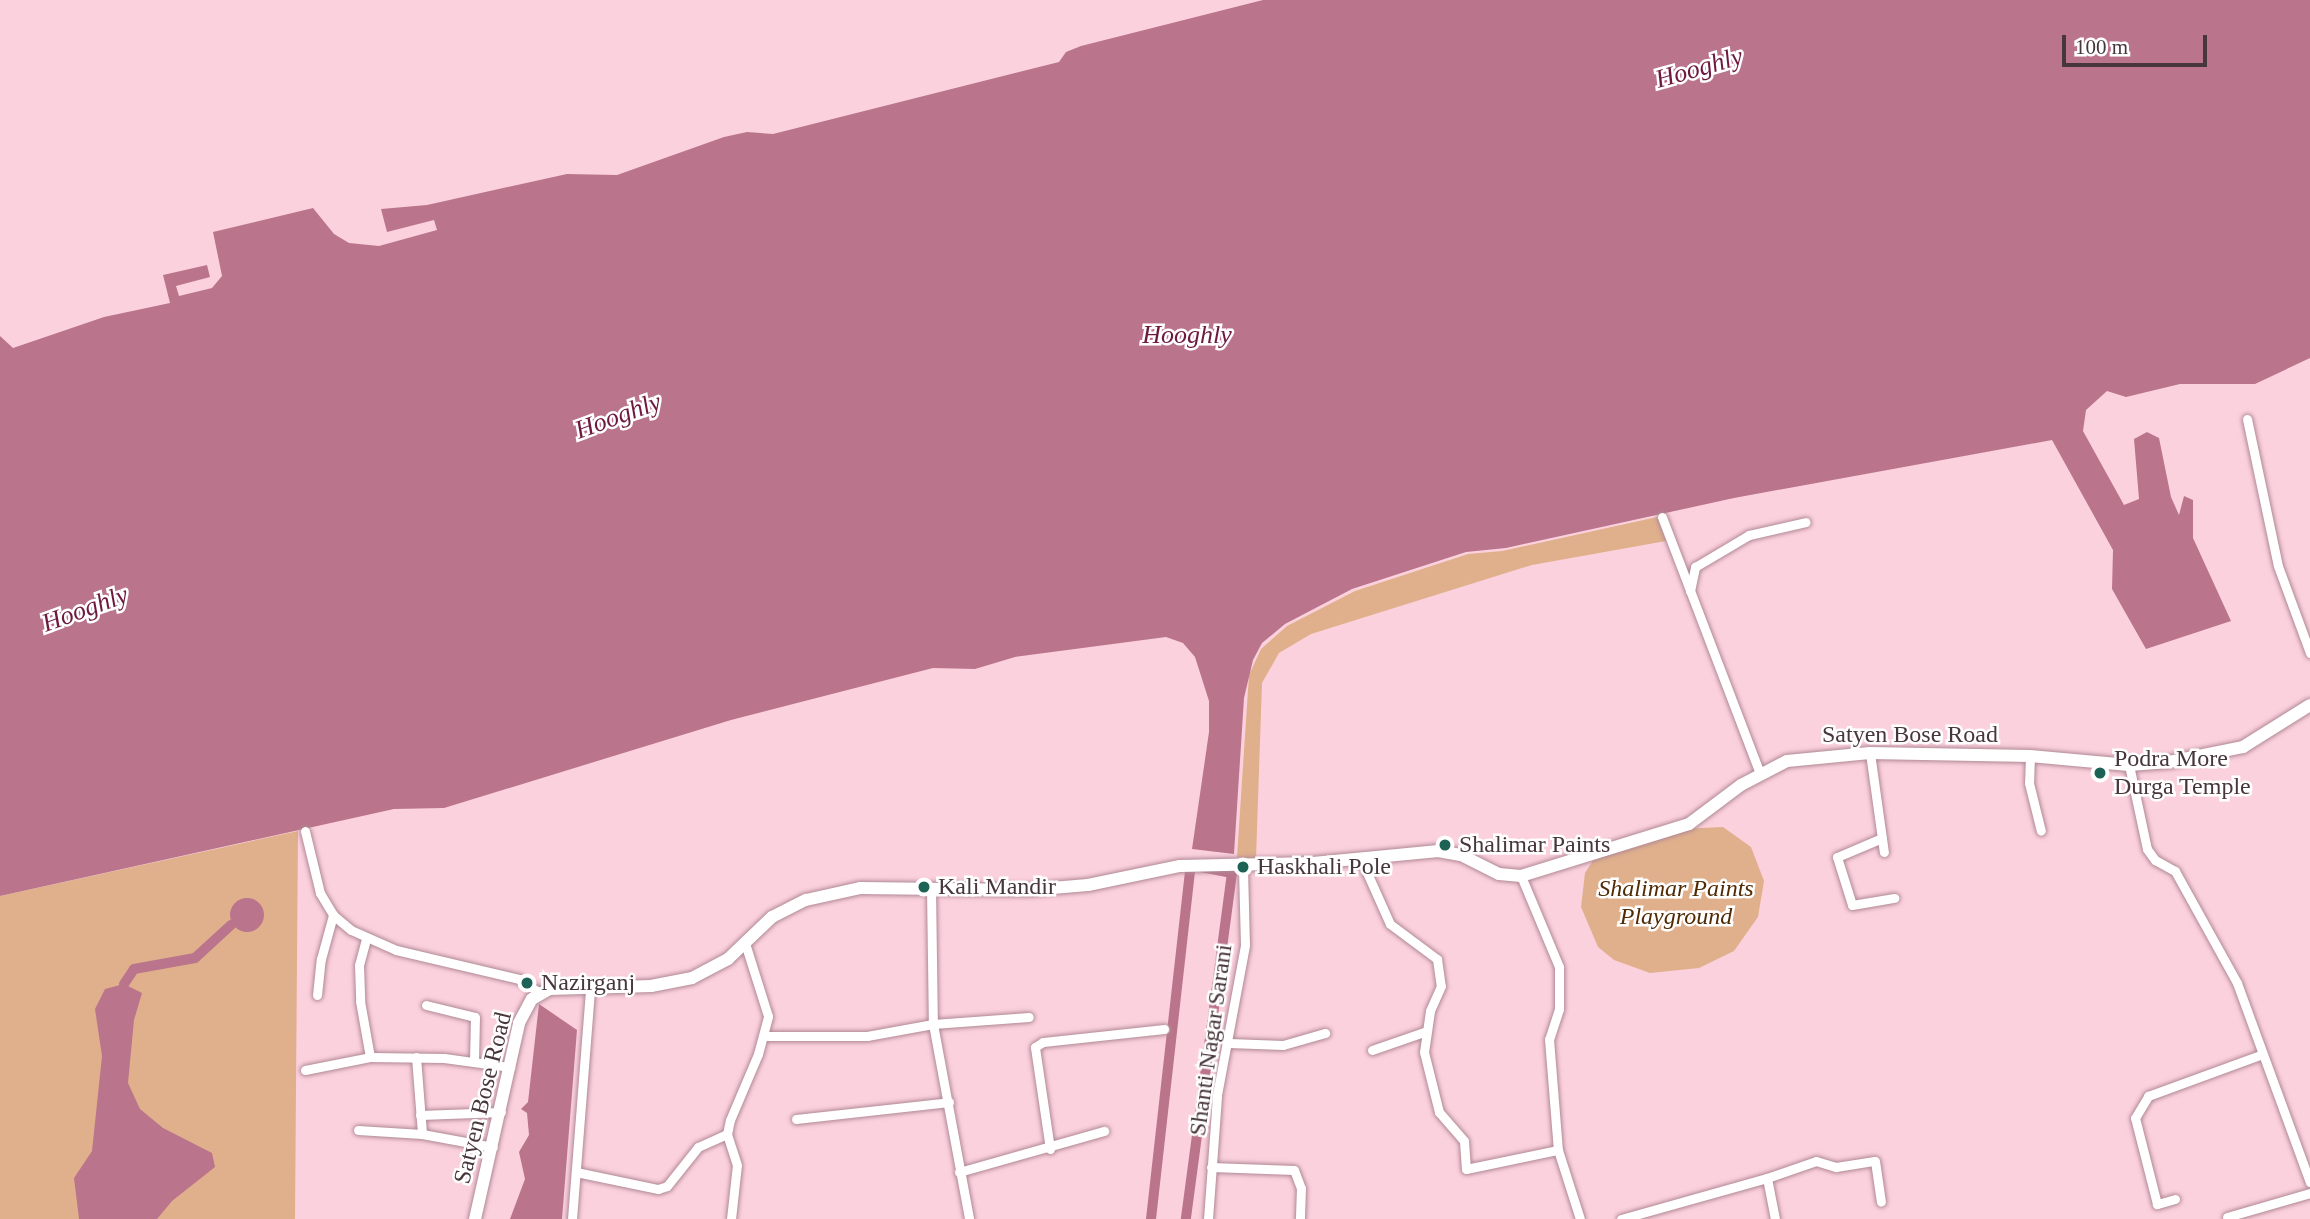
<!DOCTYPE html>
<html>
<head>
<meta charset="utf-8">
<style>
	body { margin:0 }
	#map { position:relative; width:2310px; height:1219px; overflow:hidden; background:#fcd1de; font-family:"Times New Roman",serif }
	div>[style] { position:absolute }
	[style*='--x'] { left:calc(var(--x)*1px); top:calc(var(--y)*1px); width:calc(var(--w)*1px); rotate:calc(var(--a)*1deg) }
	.green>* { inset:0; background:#e0b08c }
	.water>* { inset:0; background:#ba748c }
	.round { border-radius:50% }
	.canal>* { height:10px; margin:-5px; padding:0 5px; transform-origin:5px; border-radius:5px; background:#ba748c }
	.roads { filter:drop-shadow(0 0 2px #b08995) drop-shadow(0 0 2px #b08995) }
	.street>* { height:9px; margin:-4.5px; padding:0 4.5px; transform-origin:4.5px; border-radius:4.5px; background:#fff }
	.secondary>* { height:12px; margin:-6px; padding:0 6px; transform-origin:6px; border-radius:6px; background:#fff }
	.dots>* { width:19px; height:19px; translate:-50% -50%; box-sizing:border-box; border:4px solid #fff; border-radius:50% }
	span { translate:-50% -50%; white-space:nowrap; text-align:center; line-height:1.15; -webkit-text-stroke:5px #fff; paint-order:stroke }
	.street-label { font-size:24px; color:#47363b }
	.poi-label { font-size:24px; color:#47363b }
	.left { translate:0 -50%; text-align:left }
	.park-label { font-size:24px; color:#502a05; font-style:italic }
	.water-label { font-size:26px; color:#6e193e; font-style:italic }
	.scale { position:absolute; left:2062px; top:35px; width:145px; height:32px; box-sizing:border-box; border:4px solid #47363b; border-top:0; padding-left:9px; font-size:21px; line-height:24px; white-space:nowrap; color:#47363b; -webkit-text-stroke:5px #fff; paint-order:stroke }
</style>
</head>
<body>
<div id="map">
	<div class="green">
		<i style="clip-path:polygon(1657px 517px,1666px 541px,1532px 565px,1311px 634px,1279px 653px,1262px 683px,1256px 859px,1237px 857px,1249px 675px,1261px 649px,1287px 626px,1355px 591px,1468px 554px,1502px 551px)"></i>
		<i style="clip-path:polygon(1723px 827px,1751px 847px,1764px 881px,1758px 917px,1734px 951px,1699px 968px,1650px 973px,1614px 960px,1598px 947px,1581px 907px,1585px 873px,1594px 859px,1680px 829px)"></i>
		<i style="clip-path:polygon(298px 831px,295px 1219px,0 1219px,0 896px)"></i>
	</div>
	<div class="water">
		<i style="clip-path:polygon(1263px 0,2310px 0,2310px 358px,2255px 384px,2180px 384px,2126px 397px,2107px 391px,2086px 410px,2083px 431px,2124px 505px,2139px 499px,2134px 439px,2147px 432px,2159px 438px,2171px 497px,2179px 515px,2184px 496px,2193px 500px,2193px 538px,2231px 621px,2146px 649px,2112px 589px,2113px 550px,2052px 440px,1734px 498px,1506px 548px,1466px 552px,1352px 589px,1285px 624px,1262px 643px,1253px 660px,1244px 698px,1234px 854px,1192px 849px,1209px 732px,1209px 701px,1195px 657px,1183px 643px,1166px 637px,1015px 657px,975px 669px,933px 668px,731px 720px,444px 808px,394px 809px,0 896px,0 336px,13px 348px,104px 317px,170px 303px,163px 275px,207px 265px,210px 277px,176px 286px,179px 296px,212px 288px,222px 276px,213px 232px,313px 208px,334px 234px,349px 243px,379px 246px,437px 230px,434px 220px,387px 232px,381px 209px,427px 205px,567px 174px,617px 175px,724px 137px,747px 132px,773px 134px,1059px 62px,1066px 52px,1081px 46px)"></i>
		<i class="round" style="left:230px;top:898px;width:34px;height:34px"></i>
		<i style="clip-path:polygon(124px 984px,142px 993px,134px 1020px,128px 1083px,140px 1109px,163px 1128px,212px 1153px,215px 1167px,172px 1201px,157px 1219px,79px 1219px,74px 1178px,92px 1151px,102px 1056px,95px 1009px,105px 989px)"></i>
		<i style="clip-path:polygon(539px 1004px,577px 1030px,562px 1219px,510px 1219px,525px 1179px,519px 1152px,529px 1135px,527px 1113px,521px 1109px,528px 1102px)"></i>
	</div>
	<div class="canal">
		<i style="--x:124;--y:984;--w:18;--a:-56"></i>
		<i style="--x:134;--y:969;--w:62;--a:-10.2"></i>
		<i style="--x:195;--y:958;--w:49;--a:-42.5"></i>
		<i style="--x:1151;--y:1219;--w:356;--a:-83.6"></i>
		<i style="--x:1191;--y:865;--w:42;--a:11"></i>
		<i style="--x:1232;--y:873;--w:349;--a:97.6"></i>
	</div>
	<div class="roads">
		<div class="street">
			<i style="--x:2247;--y:419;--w:150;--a:78.1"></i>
			<i style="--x:2278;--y:566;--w:93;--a:69.8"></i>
			<i style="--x:1662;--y:517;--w:274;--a:69.1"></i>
			<i style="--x:1690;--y:591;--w:25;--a:-78"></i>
			<i style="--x:1695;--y:567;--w:63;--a:-30.7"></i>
			<i style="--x:1749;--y:535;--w:58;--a:-12.8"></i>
			<i style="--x:1870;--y:753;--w:100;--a:82"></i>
			<i style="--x:2030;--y:756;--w:27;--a:92"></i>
			<i style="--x:2029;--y:783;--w:49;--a:76"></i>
			<i style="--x:2129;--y:765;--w:86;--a:77.9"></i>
			<i style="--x:2147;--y:849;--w:14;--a:54"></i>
			<i style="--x:2155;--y:860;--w:23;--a:29"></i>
			<i style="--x:2175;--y:871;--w:128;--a:61"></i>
			<i style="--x:2237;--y:983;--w:212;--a:69.9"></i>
			<i style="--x:305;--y:831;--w:64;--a:76.4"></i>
			<i style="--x:320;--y:893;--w:26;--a:59"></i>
			<i style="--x:333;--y:915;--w:23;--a:40"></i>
			<i style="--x:351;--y:930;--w:49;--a:24"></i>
			<i style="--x:396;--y:950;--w:126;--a:13.3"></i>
			<i style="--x:519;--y:979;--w:25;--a:34"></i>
			<i style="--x:1882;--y:838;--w:49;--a:157.1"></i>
			<i style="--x:1837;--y:857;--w:50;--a:72.6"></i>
			<i style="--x:1852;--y:905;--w:43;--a:-9.5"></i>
			<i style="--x:1360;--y:857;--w:73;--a:65.9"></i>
			<i style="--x:1390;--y:924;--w:59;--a:36.7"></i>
			<i style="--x:1437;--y:959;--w:27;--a:82"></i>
			<i style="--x:1441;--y:986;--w:27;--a:114"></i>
			<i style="--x:1430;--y:1011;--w:41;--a:98.3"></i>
			<i style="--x:1424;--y:1052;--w:62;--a:76"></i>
			<i style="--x:1439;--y:1112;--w:38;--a:49"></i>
			<i style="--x:1464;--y:1141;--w:28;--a:86"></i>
			<i style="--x:1466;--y:1169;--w:94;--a:-11.7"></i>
			<i style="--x:1558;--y:1150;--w:72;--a:72.3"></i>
			<i style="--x:1521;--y:876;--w:99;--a:67.3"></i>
			<i style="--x:1559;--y:967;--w:42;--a:90"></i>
			<i style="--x:1559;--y:1009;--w:32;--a:108"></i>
			<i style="--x:1549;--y:1039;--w:111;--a:85.4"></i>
			<i style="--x:931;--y:888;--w:136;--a:89.2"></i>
			<i style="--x:933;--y:1024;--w:198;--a:79.5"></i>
			<i style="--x:366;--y:939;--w:27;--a:105"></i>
			<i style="--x:359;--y:965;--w:36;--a:88"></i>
			<i style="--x:360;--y:1001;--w:57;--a:79.9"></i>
			<i style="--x:317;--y:995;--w:36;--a:-84"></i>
			<i style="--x:321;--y:959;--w:46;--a:-74.7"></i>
			<i style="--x:426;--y:1005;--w:50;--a:13.8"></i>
			<i style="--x:475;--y:1017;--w:45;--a:91.3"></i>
			<i style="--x:764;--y:1036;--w:103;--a:0"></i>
			<i style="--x:867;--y:1036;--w:67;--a:-10.3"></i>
			<i style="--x:933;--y:1024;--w:96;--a:-4.2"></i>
			<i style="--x:1229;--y:1043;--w:54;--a:2.1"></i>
			<i style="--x:1283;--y:1045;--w:44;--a:-15.9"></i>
			<i style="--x:1372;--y:1050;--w:55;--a:-19.1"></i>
			<i style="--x:416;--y:1057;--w:77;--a:85.5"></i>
			<i style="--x:422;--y:1134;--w:72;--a:10.4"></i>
			<i style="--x:305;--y:1070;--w:66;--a:-11.3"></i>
			<i style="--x:370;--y:1057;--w:74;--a:0.8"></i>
			<i style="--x:444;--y:1058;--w:67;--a:7.8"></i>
			<i style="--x:420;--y:1115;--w:81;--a:-2.1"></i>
			<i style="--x:796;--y:1119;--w:154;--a:-6.3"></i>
			<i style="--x:358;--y:1130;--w:64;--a:3.6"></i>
			<i style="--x:1050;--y:1149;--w:103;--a:-98.4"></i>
			<i style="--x:1035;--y:1047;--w:9;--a:-32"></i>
			<i style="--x:1043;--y:1042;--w:122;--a:-6.1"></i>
			<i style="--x:1211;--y:1167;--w:83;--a:2.1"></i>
			<i style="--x:1294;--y:1170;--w:19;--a:69"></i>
			<i style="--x:1301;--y:1188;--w:31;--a:92"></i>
			<i style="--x:576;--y:1172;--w:84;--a:11.7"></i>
			<i style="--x:658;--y:1189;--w:9;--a:-18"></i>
			<i style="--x:667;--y:1186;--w:50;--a:-51.5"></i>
			<i style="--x:698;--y:1147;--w:32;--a:-24"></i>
			<i style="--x:959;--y:1172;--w:151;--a:-15.8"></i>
			<i style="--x:1767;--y:1178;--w:52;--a:-19.1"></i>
			<i style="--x:1816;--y:1161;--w:21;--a:17"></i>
			<i style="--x:1836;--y:1167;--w:39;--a:-9"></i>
			<i style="--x:1875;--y:1161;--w:41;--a:81.7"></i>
			<i style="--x:2175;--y:1199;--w:19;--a:164"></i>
			<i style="--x:2157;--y:1204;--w:89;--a:-104.3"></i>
			<i style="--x:2135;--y:1118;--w:26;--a:-59"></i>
			<i style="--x:2148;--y:1096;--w:119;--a:-20.1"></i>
			<i style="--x:2227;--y:1217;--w:86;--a:-16.1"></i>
			<i style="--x:572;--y:1219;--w:232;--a:-85.5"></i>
			<i style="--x:731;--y:1219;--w:54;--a:-83.7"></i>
			<i style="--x:737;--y:1165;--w:33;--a:-108"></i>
			<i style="--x:727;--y:1134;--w:14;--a:-78"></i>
			<i style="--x:730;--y:1120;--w:72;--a:-67"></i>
			<i style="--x:758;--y:1054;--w:39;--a:-75"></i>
			<i style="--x:768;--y:1016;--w:77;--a:-107.5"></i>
			<i style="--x:1208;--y:1219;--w:124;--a:-85.8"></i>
			<i style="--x:1217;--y:1095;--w:153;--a:-79.4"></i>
			<i style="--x:1245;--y:945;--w:79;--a:-91.5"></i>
			<i style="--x:1621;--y:1219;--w:152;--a:-15.7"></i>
			<i style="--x:1767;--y:1178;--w:42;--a:79"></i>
		</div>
		<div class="secondary">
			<i style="--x:475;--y:1219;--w:201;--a:-77.3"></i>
			<i style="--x:519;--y:1023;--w:27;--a:-62"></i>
			<i style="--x:532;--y:999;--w:20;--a:-30"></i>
			<i style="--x:549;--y:989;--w:102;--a:-1.7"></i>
			<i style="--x:651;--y:986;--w:42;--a:-11"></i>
			<i style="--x:692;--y:978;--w:41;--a:-27.8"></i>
			<i style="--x:728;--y:959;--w:61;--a:-43.7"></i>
			<i style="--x:772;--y:917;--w:38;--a:-27"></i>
			<i style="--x:806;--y:900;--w:55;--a:-12.5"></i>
			<i style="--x:860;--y:888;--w:168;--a:0.7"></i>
			<i style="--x:1028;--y:890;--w:60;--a:-4.8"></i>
			<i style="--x:1088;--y:885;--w:94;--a:-11.7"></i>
			<i style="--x:1180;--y:866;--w:133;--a:-1.3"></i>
			<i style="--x:1313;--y:863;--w:126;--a:-5.5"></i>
			<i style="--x:1438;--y:851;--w:23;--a:10"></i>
			<i style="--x:1461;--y:855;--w:42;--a:26.6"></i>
			<i style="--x:1499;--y:874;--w:22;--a:5"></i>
			<i style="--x:1521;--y:876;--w:176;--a:-17.2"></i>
			<i style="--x:1689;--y:824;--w:65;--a:-36.9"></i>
			<i style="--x:1741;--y:785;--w:52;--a:-27.6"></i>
			<i style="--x:1787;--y:761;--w:83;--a:-5.5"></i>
			<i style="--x:1870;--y:753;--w:160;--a:1.1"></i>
			<i style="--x:2030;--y:756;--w:99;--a:5.2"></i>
			<i style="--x:2129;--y:765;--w:40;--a:-4.3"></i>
			<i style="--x:2169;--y:762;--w:76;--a:-11.5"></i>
			<i style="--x:2243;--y:747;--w:79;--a:-32.1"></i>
		</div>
	</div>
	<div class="dots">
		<i style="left:2100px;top:773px;background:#1c6356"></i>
		<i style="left:1445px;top:845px;background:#1c6356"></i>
		<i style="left:1243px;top:867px;background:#1c6356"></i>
		<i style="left:924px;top:887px;background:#1c6356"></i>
		<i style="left:527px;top:983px;background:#1c6356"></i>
	</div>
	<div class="street-label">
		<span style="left:1910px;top:735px">Satyen Bose Road</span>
		<span style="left:1211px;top:1040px;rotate:-82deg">Shanti Nagar Sarani</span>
		<span style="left:483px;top:1098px;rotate:-76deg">Satyen Bose Road</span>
	</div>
	<div class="poi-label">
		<span class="left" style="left:2114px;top:773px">Podra More<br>Durga Temple</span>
		<span class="left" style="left:1459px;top:845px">Shalimar Paints</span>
		<span class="left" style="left:1257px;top:867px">Haskhali Pole</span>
		<span class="left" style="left:938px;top:887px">Kali Mandir</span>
		<span class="left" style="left:541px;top:983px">Nazirganj</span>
	</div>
	<div class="park-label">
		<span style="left:1676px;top:903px">Shalimar Paints<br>Playground</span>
	</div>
	<div class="water-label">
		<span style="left:1699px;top:68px;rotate:-16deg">Hooghly</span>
		<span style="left:1187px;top:335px">Hooghly</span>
		<span style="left:618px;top:416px;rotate:-20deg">Hooghly</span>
		<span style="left:85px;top:609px;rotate:-20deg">Hooghly</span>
	</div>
	<div class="scale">100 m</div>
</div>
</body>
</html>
